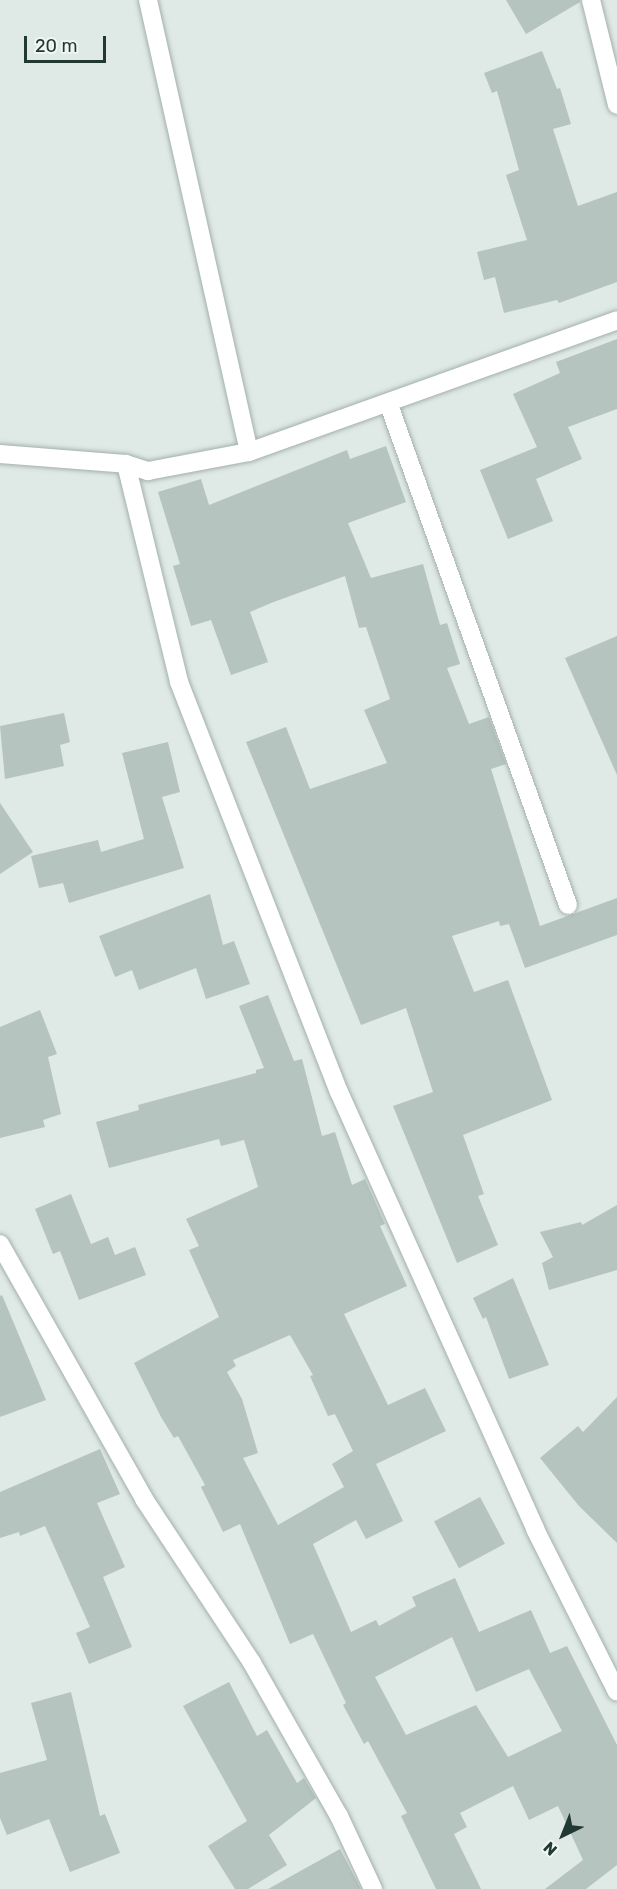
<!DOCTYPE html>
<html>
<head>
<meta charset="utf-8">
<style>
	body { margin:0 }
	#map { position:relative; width:617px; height:1889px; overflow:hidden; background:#dfe9e5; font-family:Rubik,sans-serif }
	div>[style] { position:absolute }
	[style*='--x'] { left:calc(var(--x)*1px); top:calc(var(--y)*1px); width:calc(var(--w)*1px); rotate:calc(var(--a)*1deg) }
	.building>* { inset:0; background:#b5c4be; transform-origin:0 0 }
	.roads { filter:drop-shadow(0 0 2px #a3b0ac) drop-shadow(0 0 2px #a3b0ac) }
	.minor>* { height:18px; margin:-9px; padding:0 9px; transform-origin:9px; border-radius:9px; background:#fff }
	span { translate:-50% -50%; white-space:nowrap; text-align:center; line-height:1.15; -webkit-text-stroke:6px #eff6f3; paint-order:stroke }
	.north { position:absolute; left:533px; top:1805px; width:60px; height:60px; -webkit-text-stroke:4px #eff6f3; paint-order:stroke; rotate:223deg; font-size:16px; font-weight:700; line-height:24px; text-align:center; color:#223833 }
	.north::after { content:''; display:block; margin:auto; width:21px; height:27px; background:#223833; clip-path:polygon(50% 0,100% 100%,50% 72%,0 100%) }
	.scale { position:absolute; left:24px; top:36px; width:82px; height:27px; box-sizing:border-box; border:3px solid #223833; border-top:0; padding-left:8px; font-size:18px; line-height:21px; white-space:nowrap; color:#223833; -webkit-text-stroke:4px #eff6f3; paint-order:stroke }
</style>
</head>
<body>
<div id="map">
	<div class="building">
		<i style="clip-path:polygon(506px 0,580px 0,580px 2px,526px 34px)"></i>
		<i style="clip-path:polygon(542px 51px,557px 89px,560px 88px,571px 124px,553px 129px,578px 206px,617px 192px,617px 282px,559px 303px,557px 300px,504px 313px,495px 277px,484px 280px,477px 252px,527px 240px,506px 175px,519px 170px,497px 91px,492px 93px,484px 73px)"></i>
		<i style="clip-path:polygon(617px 339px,617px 409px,568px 427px,582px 459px,536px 479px,553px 521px,508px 539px,480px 470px,537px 447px,513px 394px,560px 373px,556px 362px)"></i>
		<i style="clip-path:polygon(386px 446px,406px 502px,348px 523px,371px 578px,423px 564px,440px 625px,447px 623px,460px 664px,447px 668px,469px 724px,489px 717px,506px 764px,491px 769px,540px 926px,617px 898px,617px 935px,525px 968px,509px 924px,500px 926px,499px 921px,452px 936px,474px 992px,508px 980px,552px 1100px,463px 1135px,484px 1194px,478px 1196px,498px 1245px,457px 1263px,393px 1106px,433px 1092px,406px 1008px,361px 1025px,246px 742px,286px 727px,310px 789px,387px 763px,364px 710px,390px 699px,366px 627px,359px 628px,345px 576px,271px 603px,250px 612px,268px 662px,231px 675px,211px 620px,191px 626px,173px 566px,180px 564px,158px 492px,201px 479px,209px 505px,347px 450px,350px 459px)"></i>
		<i style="clip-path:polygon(617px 636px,617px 775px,565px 658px)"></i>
		<i style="clip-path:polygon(64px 713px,70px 742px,60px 745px,64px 766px,5px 779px,0 726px)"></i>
		<i style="clip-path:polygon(168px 742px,180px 792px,162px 797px,184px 868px,69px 903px,63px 883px,39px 888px,31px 856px,98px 840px,101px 852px,144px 839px,122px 753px)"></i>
		<i style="clip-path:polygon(0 803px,33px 852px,0 874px)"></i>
		<i style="clip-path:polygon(210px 894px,223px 945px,234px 941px,250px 984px,206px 999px,196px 968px,139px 990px,132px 970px,115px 977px,99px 936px)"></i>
		<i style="clip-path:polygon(evenodd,268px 995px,294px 1061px,302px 1059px,322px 1136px,335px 1132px,352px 1185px,365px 1179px,385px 1224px,380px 1226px,407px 1286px,344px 1314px,388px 1405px,425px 1388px,446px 1431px,376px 1464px,403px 1521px,366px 1539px,356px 1520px,313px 1544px,351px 1632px,376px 1620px,379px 1626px,416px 1606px,412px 1597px,455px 1578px,479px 1632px,531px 1610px,550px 1653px,567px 1646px,617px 1745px,617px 1865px,586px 1889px,545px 1889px,583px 1860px,558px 1806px,529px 1820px,513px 1786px,460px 1813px,467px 1827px,454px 1834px,481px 1889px,436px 1889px,401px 1816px,407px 1813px,368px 1741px,364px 1744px,343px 1705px,346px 1703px,313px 1634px,290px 1644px,240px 1524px,223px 1532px,201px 1487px,205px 1485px,178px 1436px,174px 1438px,161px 1417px,134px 1363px,219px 1317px,189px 1250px,199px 1246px,186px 1219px,258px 1187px,244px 1140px,221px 1146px,219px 1139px,109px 1168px,96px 1122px,139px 1110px,138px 1105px,256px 1073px,256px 1070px,264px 1068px,239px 1006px,268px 995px,290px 1335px,313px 1375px,310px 1376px,328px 1416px,335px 1414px,353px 1451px,332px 1464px,344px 1487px,278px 1525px,243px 1458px,258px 1453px,242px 1399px,227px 1372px,236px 1366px,233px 1360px,290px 1335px,268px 995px,452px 1637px,476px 1692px,529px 1669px,562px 1731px,508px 1757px,476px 1705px,406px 1735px,375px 1677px,452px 1637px)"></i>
		<i style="clip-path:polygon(40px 1010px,57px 1054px,48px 1057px,61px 1114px,43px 1120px,45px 1127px,0 1138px,0 1027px)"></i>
		<i style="clip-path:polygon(71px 1194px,91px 1244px,108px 1237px,115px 1255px,135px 1247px,146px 1275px,79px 1300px,60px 1251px,53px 1254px,35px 1209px)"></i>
		<i style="clip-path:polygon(617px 1205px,617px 1270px,549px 1290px,542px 1263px,553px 1257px,540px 1232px,581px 1222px,582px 1225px)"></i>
		<i style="clip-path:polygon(513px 1278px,549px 1365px,509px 1379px,486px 1317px,483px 1319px,473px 1298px)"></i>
		<i style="clip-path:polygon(2px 1295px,46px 1400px,0 1417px,0 1296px)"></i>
		<i style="clip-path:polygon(617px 1397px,617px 1543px,579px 1506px,540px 1458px,578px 1426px,583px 1432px)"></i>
		<i style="clip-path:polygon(100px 1449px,120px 1494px,97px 1503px,125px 1567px,103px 1577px,132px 1647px,89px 1664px,76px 1633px,90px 1627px,45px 1526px,20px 1536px,19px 1532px,0 1538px,0 1492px)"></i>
		<i style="left:480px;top:1497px;width:53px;height:52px;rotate:62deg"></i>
		<i style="clip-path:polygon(229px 1682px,257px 1736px,267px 1730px,297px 1783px,304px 1778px,316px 1798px,269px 1835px,287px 1865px,248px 1889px,235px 1889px,208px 1846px,247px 1821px,183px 1706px)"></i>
		<i style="clip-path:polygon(71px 1692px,100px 1816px,105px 1814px,120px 1853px,70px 1872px,49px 1819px,7px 1835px,0 1818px,0 1773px,47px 1760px,31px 1703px)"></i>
		<i style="clip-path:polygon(340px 1849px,361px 1889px,268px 1889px)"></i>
	</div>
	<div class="roads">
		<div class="minor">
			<i style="--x:148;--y:0;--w:463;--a:77.4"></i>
			<i style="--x:591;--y:0;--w:108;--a:76.1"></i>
			<i style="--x:389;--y:405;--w:531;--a:70.3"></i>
			<i style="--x:0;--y:454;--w:126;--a:4.5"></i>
			<i style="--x:126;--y:464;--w:23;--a:18"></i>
			<i style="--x:148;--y:471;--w:103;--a:-10.7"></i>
			<i style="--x:249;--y:452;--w:391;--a:-19.7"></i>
			<i style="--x:126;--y:464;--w:224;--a:76.3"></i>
			<i style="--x:179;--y:682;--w:440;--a:68.7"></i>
			<i style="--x:339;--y:1092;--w:479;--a:65.8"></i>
			<i style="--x:535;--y:1529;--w:182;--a:63.3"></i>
			<i style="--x:0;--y:1244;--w:293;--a:60.5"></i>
			<i style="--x:144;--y:1499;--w:196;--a:56.6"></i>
			<i style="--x:252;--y:1663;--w:176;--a:60.4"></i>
			<i style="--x:339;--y:1816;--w:81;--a:65"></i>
		</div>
	</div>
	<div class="north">N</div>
	<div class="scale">20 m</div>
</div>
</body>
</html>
